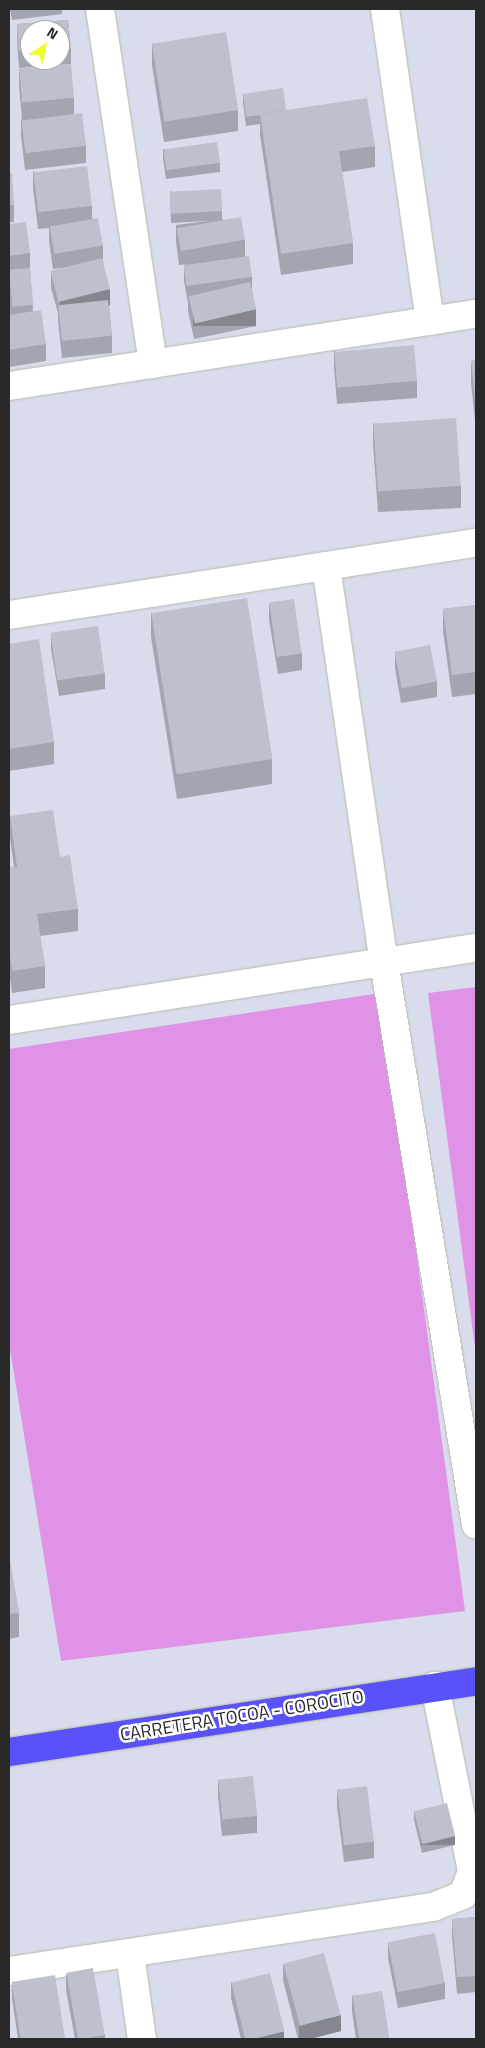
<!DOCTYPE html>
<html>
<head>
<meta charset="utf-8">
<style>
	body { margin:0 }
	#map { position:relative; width:485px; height:2048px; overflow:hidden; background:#d9dcec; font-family:"Titillium Web",sans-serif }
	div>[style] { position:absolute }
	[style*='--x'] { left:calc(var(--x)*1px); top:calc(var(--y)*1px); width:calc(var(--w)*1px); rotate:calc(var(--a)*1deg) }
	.green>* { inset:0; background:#e092e6 }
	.roads { filter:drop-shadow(0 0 1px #b9baaa) drop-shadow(0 0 1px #b9baaa) }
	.minor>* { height:28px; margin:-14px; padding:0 14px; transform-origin:14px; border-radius:14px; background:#fff }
	.major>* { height:28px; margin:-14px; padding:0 14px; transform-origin:14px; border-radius:14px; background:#5852f8 }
	.wall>* { inset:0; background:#a3a5b1 }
	.shaded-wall>* { inset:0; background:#858690; transform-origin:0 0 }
	.building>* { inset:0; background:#bec0ce; transform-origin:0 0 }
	span { translate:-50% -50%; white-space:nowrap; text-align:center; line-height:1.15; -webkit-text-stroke:5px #fff; paint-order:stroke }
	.street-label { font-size:18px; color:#292929 }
	.frame { position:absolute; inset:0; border:10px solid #292929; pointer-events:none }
	.north { position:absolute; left:20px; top:20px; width:50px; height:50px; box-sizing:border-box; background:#fff; border:1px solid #a9a9a9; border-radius:50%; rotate:33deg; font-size:14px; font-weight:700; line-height:20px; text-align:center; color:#292929 }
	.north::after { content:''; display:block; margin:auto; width:18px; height:22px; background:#ef3; clip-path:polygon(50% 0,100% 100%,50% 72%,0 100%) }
</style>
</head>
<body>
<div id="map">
	<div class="green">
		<i style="clip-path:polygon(476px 987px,476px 1355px,428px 993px)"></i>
		<i style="clip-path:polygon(381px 993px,465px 1611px,61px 1661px,9px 1343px,9px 1049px)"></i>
	</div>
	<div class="roads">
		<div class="minor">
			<i style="--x:100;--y:9;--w:359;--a:81.5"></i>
			<i style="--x:385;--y:9;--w:315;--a:81.8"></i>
			<i style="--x:9;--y:386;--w:473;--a:-8.8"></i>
			<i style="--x:326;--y:566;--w:400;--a:81.7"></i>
			<i style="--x:384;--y:962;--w:570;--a:80.72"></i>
			<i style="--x:9;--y:615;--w:473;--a:-8.8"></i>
			<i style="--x:9;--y:1020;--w:473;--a:-8.8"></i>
			<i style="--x:130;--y:1954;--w:86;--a:82"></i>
			<i style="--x:9;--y:1971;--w:429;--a:-8.6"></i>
			<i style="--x:433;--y:1907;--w:32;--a:-22"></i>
			<i style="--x:463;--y:1895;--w:26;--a:-69"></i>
			<i style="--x:472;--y:1871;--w:189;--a:-101.3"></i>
		</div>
		<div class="major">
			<i style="--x:9;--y:1752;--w:472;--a:-8.6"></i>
		</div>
	</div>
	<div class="wall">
		<i style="clip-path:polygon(10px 9px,62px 9px,62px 14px,12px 20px)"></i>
		<i style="clip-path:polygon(evenodd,68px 20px,71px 48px,71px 64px,19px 68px,17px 41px,17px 24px,68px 20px,30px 30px,60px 30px,60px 60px,30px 60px,30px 30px)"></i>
		<i style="clip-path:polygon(152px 43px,238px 110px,238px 131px,164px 142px,152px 65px)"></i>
		<i style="clip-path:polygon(19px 69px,74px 98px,74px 114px,86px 146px,86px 163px,25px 170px,21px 136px,21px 120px,22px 119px,19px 86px)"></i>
		<i style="clip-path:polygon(243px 94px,286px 110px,375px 146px,375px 167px,342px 172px,353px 243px,353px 264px,281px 275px,260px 135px,260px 124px,246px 126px,243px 103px)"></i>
		<i style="clip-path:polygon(163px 149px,220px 163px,220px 172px,166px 179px,163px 158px)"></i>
		<i style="clip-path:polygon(33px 171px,92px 206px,92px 218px,103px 246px,103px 262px,110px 305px,109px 306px,112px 336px,112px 353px,62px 358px,58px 321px,58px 313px,51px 288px,51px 271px,69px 267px,53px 269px,49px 241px,49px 228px,38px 229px,33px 188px)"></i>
		<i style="clip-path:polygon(9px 173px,14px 205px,14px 222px,9px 222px)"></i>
		<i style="clip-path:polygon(170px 191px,222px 211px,222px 219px,245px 240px,245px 256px,252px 277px,252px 290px,256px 326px,194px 339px,188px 311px,188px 303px,184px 281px,184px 265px,188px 264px,179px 265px,176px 242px,176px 225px,209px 221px,171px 223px)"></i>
		<i style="clip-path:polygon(9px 224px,30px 253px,30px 270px,33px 311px,46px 344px,46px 361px,9px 367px)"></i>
		<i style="clip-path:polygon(334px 351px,417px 381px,417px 398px,337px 404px,334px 368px)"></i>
		<i style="clip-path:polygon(476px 360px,476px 430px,471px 383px,471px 361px)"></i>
		<i style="clip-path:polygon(373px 423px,461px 486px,461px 508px,378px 512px,373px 444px)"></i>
		<i style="clip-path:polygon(269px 603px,302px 653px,302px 670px,278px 674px,269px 620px)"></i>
		<i style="clip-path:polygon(476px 605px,476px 694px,452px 697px,443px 631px,443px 609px)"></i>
		<i style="clip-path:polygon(151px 612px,272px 759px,272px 784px,177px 799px,151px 637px)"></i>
		<i style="clip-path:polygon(51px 633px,105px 673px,105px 689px,59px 696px,51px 649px)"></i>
		<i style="clip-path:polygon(9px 644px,54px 742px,54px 764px,9px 771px)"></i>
		<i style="clip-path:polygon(395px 651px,437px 681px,437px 697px,401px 703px,395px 668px)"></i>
		<i style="clip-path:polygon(10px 816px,60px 857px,78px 909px,78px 931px,40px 936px,45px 966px,45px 988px,12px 993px,9px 970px,9px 868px,14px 867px,10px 838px)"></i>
		<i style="clip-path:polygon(9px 1556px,19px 1613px,19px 1637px,9px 1639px)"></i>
		<i style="clip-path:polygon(218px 1779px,257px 1816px,257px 1833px,222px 1836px,218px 1796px)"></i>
		<i style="clip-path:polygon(337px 1789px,374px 1842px,374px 1858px,344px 1862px,337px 1806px)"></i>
		<i style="clip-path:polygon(414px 1811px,455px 1845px,422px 1853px,414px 1820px)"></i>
		<i style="clip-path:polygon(476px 1917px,476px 1992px,457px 1994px,452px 1936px,452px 1919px)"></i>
		<i style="clip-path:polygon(388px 1942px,445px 1983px,445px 1999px,398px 2008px,388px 1958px)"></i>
		<i style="clip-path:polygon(283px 1964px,341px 2031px,310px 2039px,298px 2039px,283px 1980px)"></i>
		<i style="clip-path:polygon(66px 1973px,105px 2035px,105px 2039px,75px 2039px,66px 1990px)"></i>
		<i style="clip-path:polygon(12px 1982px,65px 2039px,18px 2039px,12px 1998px)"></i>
		<i style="clip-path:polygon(231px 1982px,284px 2039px,241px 2039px,231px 1998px)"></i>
		<i style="clip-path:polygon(352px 1995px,390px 2039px,356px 2039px,352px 2011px)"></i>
	</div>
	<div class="shaded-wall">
		<i style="clip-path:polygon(110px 289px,110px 305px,60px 318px,60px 302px)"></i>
		<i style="left:256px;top:309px;width:17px;height:63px;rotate:90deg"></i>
		<i style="left:455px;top:1836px;width:9px;height:34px;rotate:90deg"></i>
		<i style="clip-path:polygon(341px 2015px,341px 2031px,310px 2039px,299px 2039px,299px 2026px)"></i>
		<i style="clip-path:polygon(284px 2031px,284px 2039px,248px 2039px)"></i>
	</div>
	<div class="building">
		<i style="clip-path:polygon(68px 20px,71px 48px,60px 48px,60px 30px,30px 30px,30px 51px,19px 51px,17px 24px)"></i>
		<i style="left:226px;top:32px;width:79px;height:75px;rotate:81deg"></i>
		<i style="left:71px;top:64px;width:34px;height:52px;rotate:85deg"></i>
		<i style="clip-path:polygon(283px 88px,286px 110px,260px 114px,260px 115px,246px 117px,243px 94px)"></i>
		<i style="clip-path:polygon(367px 98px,375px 146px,339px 151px,353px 243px,281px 254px,260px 114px)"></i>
		<i style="left:82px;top:113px;width:33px;height:61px;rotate:83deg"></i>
		<i style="left:217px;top:142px;width:21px;height:54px;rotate:82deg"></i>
		<i style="left:87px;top:166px;width:40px;height:54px;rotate:83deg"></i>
		<i style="clip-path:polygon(9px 173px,12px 173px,14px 205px,9px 205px)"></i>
		<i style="left:221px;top:189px;width:22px;height:51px;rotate:87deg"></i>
		<i style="left:241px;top:217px;width:23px;height:65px;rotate:80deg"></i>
		<i style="left:98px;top:218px;width:28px;height:49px;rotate:80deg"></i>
		<i style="clip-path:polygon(26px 222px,30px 253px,9px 256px,9px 224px)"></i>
		<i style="left:249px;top:256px;width:21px;height:66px;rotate:82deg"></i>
		<i style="left:102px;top:258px;width:32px;height:53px;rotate:76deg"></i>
		<i style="left:30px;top:268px;width:37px;height:21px;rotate:85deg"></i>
		<i style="left:250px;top:282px;width:28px;height:63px;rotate:77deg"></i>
		<i style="left:108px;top:300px;width:36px;height:50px;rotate:84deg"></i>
		<i style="clip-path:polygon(41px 310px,46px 344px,9px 350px,9px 315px)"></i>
		<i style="left:414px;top:345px;width:36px;height:80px;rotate:85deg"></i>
		<i style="clip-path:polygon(476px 360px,476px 409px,471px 361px)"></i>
		<i style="left:456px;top:418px;width:68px;height:83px;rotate:86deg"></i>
		<i style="left:247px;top:598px;width:163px;height:97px;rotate:81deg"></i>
		<i style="left:294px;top:599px;width:55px;height:25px;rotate:82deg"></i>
		<i style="clip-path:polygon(476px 605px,476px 672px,452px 675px,443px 609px)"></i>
		<i style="left:98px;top:626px;width:48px;height:48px;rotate:82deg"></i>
		<i style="clip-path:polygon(39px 639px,54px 742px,9px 749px,9px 644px)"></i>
		<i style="left:430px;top:645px;width:37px;height:36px;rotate:79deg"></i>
		<i style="clip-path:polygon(53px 810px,60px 857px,70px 855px,78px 909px,37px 914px,45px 966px,12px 971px,9px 948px,9px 868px,17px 867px,10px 816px)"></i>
		<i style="clip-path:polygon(9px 1556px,19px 1613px,9px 1614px)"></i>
		<i style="left:253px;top:1776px;width:40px;height:35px;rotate:84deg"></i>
		<i style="left:367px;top:1786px;width:56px;height:30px;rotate:83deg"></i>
		<i style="left:447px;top:1803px;width:34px;height:34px;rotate:76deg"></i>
		<i style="clip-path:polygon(476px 1917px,476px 1976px,457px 1977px,452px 1919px)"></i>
		<i style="left:435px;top:1933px;width:51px;height:48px;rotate:79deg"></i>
		<i style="left:324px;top:1953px;width:64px;height:42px;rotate:75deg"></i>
		<i style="left:93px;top:1968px;width:68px;height:27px;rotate:80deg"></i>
		<i style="left:270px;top:1973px;width:60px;height:40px;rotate:76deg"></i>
		<i style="left:55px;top:1975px;width:65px;height:44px;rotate:81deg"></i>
		<i style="left:382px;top:1991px;width:49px;height:30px;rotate:81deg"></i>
	</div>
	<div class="street-label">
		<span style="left:242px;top:1716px;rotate:-9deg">CARRETERA TOCOA - COROCITO</span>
	</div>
	<div class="frame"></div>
	<div class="north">N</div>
</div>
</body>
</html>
